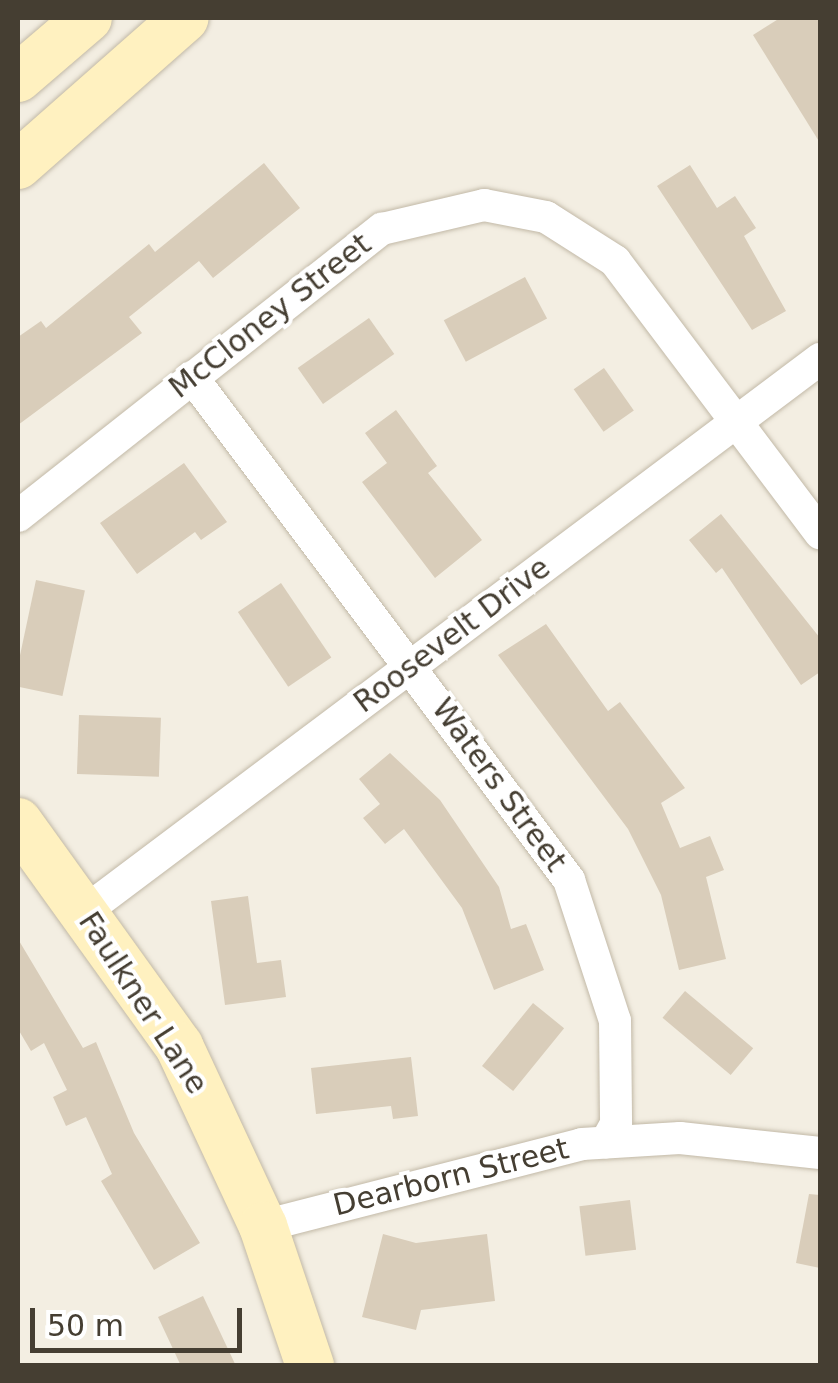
<!DOCTYPE html>
<html>
<head>
<meta charset="utf-8">
<style>
	body { margin:0 }
	#map { position:relative; width:838px; height:1383px; overflow:hidden; background:#f3eee2; font-family:"DejaVu Sans",sans-serif }
	div>[style] { position:absolute }
	[style*='--x'] { left:calc(var(--x)*1px); top:calc(var(--y)*1px); width:calc(var(--w)*1px); rotate:calc(var(--a)*1deg) }
	.building>* { inset:0; background:#d9cdba; transform-origin:0 0 }
	.roads { filter:drop-shadow(0 0 2px #c2b9a7) drop-shadow(0 0 2px #c2b9a7) }
	.street>* { height:32px; margin:-16px; padding:0 16px; transform-origin:16px; border-radius:16px; background:#fff }
	.secondary>* { height:48px; margin:-24px; padding:0 24px; transform-origin:24px; border-radius:24px; background:#fff1c0 }
	span { translate:-50% -50%; white-space:nowrap; text-align:center; line-height:1.15; -webkit-text-stroke:8px #fff; paint-order:stroke }
	.street-label { font-size:30px; color:#453e32 }
	.frame { position:absolute; inset:0; border:20px solid #453e32; pointer-events:none }
	.scale { position:absolute; left:30px; top:1308px; width:212px; height:45px; box-sizing:border-box; border:5px solid #453e32; border-top:0; padding-left:12px; font-size:30px; line-height:35px; white-space:nowrap; color:#453e32; -webkit-text-stroke:8px #fff; paint-order:stroke }
</style>
</head>
<body>
<div id="map">
	<div class="building">
		<i style="clip-path:polygon(780px 18px,820px 18px,820px 143px,753px 35px)"></i>
		<i style="clip-path:polygon(264px 163px,300px 208px,213px 278px,199px 261px,129px 317px,142px 333px,18px 425px,18px 337px,41px 321px,46px 328px,149px 244px,155px 252px)"></i>
		<i style="clip-path:polygon(690px 165px,717px 208px,735px 196px,756px 228px,744px 236px,786px 311px,752px 330px,657px 186px)"></i>
		<i style="left:525px;top:277px;width:47px;height:92px;rotate:62deg"></i>
		<i style="left:369px;top:318px;width:44px;height:87px;rotate:55deg"></i>
		<i style="left:604px;top:368px;width:52px;height:37px;rotate:55deg"></i>
		<i style="clip-path:polygon(396px 410px,437px 466px,428px 473px,482px 540px,435px 578px,362px 482px,387px 463px,365px 433px)"></i>
		<i style="clip-path:polygon(184px 463px,227px 522px,201px 540px,195px 532px,137px 574px,100px 523px)"></i>
		<i style="clip-path:polygon(721px 514px,820px 638px,820px 672px,801px 685px,722px 568px,716px 573px,689px 540px)"></i>
		<i style="left:36px;top:580px;width:50px;height:108px;rotate:12deg"></i>
		<i style="left:281px;top:583px;width:90px;height:52px;rotate:56deg"></i>
		<i style="clip-path:polygon(546px 624px,608px 711px,620px 702px,685px 788px,661px 803px,680px 848px,710px 836px,724px 870px,706px 877px,726px 959px,679px 970px,661px 895px,628px 829px,498px 655px)"></i>
		<i style="left:79px;top:715px;width:82px;height:59px;rotate:2deg"></i>
		<i style="clip-path:polygon(390px 753px,440px 800px,499px 887px,511px 929px,526px 924px,544px 970px,494px 990px,462px 908px,404px 829px,385px 844px,363px 818px,380px 804px,359px 779px)"></i>
		<i style="clip-path:polygon(248px 896px,257px 963px,281px 960px,286px 997px,225px 1005px,211px 901px)"></i>
		<i style="clip-path:polygon(18px 939px,83px 1048px,96px 1042px,134px 1133px,200px 1243px,154px 1270px,101px 1181px,112px 1174px,86px 1117px,66px 1126px,53px 1097px,67px 1090px,44px 1043px,31px 1051px,18px 1029px)"></i>
		<i style="left:685px;top:991px;width:89px;height:35px;rotate:40deg"></i>
		<i style="left:533px;top:1003px;width:40px;height:81px;rotate:39deg"></i>
		<i style="clip-path:polygon(411px 1057px,418px 1116px,393px 1119px,391px 1106px,316px 1114px,311px 1068px)"></i>
		<i style="clip-path:polygon(809px 1194px,820px 1195px,820px 1268px,796px 1263px)"></i>
		<i style="left:630px;top:1200px;width:50px;height:51px;rotate:83deg"></i>
		<i style="clip-path:polygon(383px 1234px,416px 1243px,487px 1234px,495px 1301px,421px 1310px,416px 1330px,362px 1317px)"></i>
		<i style="clip-path:polygon(203px 1296px,236px 1366px,181px 1366px,158px 1317px)"></i>
	</div>
	<div class="roads">
		<div class="street">
			<i style="--x:192;--y:377;--w:629;--a:53.15"></i>
			<i style="--x:569;--y:880;--w:148;--a:71.9"></i>
			<i style="--x:615;--y:1021;--w:103;--a:89.4"></i>
			<i style="--x:616;--y:1124;--w:21;--a:119"></i>
			<i style="--x:18;--y:516;--w:464;--a:-38.3"></i>
			<i style="--x:382;--y:229;--w:105;--a:-13.2"></i>
			<i style="--x:484;--y:205;--w:63;--a:11"></i>
			<i style="--x:546;--y:217;--w:82;--a:32.5"></i>
			<i style="--x:615;--y:261;--w:341;--a:53"></i>
			<i style="--x:84;--y:912;--w:921;--a:-36.92"></i>
			<i style="--x:263;--y:1226;--w:329;--a:-14.4"></i>
			<i style="--x:582;--y:1144;--w:98;--a:-3.5"></i>
			<i style="--x:680;--y:1138;--w:141;--a:6.1"></i>
		</div>
		<div class="secondary">
			<i style="--x:18;--y:78;--w:92;--a:-40.6"></i>
			<i style="--x:18;--y:165;--w:222;--a:-41.4"></i>
			<i style="--x:18;--y:822;--w:276;--a:54.3"></i>
			<i style="--x:179;--y:1046;--w:199;--a:65"></i>
			<i style="--x:263;--y:1226;--w:148;--a:71.4"></i>
		</div>
	</div>
	<div class="street-label">
		<span style="left:270px;top:316px;rotate:-38deg">McCloney Street</span>
		<span style="left:452px;top:635px;rotate:-37deg">Roosevelt Drive</span>
		<span style="left:499px;top:785px;rotate:54deg">Waters Street</span>
		<span style="left:143px;top:1003px;rotate:57deg">Faulkner Lane</span>
		<span style="left:451px;top:1177px;rotate:-14deg">Dearborn Street</span>
	</div>
	<div class="frame"></div>
	<div class="scale">50 m</div>
</div>
</body>
</html>
